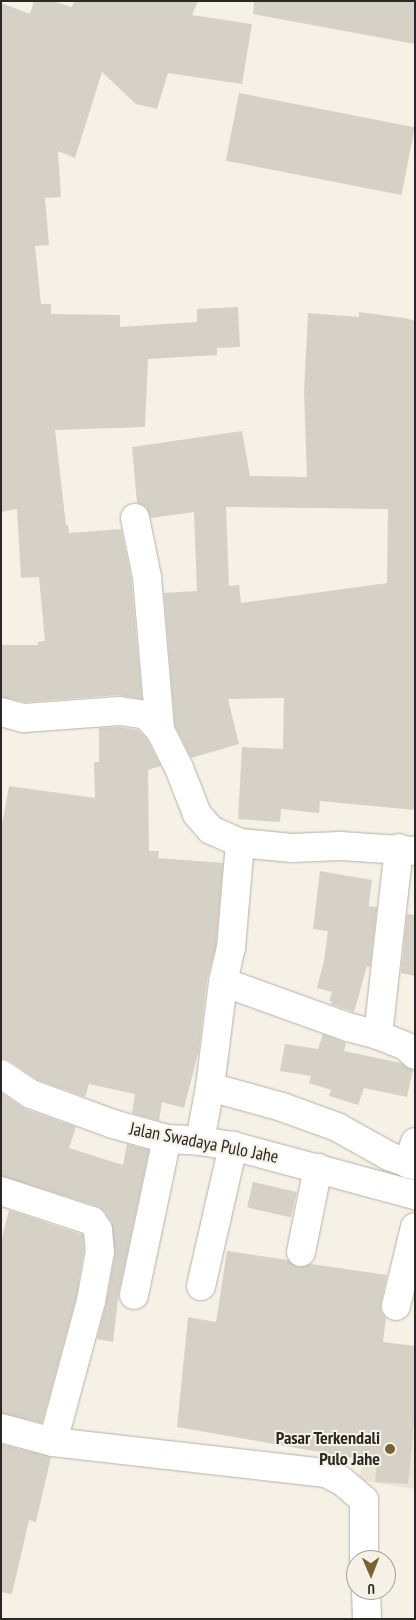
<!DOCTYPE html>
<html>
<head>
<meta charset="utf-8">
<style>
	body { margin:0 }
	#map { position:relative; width:416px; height:1620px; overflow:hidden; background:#f6f1e6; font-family:"PT Sans Narrow",sans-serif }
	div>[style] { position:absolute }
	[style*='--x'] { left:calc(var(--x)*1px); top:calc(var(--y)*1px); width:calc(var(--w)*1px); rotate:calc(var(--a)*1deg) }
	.built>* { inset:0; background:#ece4d2 }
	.building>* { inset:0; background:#d6d1c6; transform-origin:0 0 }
	.roads { filter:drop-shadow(0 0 1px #b5b1a6) drop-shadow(0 0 1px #b5b1a6) }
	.street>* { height:28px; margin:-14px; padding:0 14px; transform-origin:14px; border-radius:14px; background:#fff }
	.dots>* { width:14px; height:14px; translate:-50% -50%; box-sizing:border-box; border:2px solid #f6f1e6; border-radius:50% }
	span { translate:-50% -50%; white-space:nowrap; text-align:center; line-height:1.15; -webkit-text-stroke:4px #f6f1e6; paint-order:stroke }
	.street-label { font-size:18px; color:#292824 }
	.poi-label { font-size:18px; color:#292824; font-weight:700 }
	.right { translate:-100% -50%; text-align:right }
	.frame { position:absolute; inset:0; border:2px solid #292824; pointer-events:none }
	.north { position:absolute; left:346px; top:1550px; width:50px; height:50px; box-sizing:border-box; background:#f6f1e6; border:1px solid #a4a198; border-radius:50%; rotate:179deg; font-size:14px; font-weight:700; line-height:20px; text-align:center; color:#292824 }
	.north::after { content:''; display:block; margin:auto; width:18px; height:22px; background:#776332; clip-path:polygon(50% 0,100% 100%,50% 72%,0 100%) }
</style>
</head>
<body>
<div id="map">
	<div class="built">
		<i style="clip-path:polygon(373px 1415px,415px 1419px,415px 1489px,359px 1480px)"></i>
	</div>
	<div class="building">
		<i style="clip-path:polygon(34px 1px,53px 1px,71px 7px,75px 1px,198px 1px,192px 15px,252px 24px,242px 84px,168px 73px,157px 109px,136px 104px,102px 72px,75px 158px,58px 151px,61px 197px,45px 198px,49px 245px,35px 246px,41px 304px,51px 304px,51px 314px,120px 315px,120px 327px,197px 322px,197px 309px,238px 307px,240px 347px,217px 348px,217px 355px,148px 359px,145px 427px,55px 430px,66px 525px,68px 525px,69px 533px,121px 529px,131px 577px,142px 699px,118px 695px,25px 702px,1px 697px,1px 645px,38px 645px,38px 642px,45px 641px,39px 577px,21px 578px,17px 509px,1px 512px,1px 3px,30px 14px)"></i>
		<i style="clip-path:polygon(254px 1px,415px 1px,415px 44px,253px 14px)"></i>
		<i style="left:239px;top:93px;width:179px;height:69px;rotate:11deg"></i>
		<i style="clip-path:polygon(evenodd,359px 312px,405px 318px,415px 321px,415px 810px,320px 801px,319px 813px,281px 809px,280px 822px,238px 819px,242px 747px,283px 749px,284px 698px,228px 699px,239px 744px,191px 758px,175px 726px,164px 593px,197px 591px,194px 512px,151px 518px,146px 507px,137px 503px,132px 447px,242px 431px,250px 476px,307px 477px,304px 392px,308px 313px,359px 317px,359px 312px,226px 507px,388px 509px,387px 583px,241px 603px,239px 585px,229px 586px,226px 507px)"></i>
		<i style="clip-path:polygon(118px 727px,138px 730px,147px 739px,161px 766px,148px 770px,149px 851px,159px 851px,158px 858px,223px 863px,216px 946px,207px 980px,199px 1050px,184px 1108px,162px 1102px,159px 1121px,132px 1113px,135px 1094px,89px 1084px,85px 1097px,38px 1080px,10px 1061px,1px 1058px,1px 830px,9px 786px,95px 798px,94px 762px,99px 762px,99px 728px)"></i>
		<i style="clip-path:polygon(320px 871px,372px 880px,369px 903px,369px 906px,377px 907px,370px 967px,367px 966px,354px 1012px,331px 1004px,332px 1001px,329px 1001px,332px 992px,317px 988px,324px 961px,328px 931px,313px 929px)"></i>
		<i style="clip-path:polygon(407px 914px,415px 915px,415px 976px,401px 973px)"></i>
		<i style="clip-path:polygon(323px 1034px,346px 1043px,344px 1051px,401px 1063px,413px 1070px,407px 1097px,364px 1088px,358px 1105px,329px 1096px,331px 1090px,309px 1083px,311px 1076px,280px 1071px,285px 1044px,318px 1049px)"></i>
		<i style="clip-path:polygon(1px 1093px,25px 1109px,76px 1127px,69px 1148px,123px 1165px,127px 1144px,149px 1150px,119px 1292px,113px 1342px,97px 1339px,106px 1304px,115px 1254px,111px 1222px,105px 1212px,97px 1206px,1px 1176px)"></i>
		<i style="left:253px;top:1182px;width:45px;height:26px;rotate:13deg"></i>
		<i style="clip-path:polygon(9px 1210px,83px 1235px,84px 1250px,76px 1298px,42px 1423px,1px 1413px,1px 1242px)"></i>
		<i style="clip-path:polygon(227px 1251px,288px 1260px,298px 1267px,311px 1264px,387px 1275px,381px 1303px,381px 1311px,386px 1318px,383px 1342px,415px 1346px,415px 1411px,408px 1484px,375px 1482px,377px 1462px,177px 1427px,188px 1317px,216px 1322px)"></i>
		<i style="clip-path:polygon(1px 1444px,51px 1457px,36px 1522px,29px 1520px,12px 1594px,1px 1592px)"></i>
	</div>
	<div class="roads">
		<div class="street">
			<i style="--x:135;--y:518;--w:60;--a:78.5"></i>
			<i style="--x:147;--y:577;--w:154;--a:85.1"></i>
			<i style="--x:1;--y:712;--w:24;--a:15"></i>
			<i style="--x:24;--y:718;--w:95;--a:-4.2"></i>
			<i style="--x:119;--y:711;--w:27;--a:8"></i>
			<i style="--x:146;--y:715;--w:21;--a:47"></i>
			<i style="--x:160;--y:730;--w:42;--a:63.4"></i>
			<i style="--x:179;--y:768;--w:49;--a:68.6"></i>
			<i style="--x:197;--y:814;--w:21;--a:49"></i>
			<i style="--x:211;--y:830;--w:32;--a:24"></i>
			<i style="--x:240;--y:843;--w:52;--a:5.5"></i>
			<i style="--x:292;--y:848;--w:48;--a:-2.4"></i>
			<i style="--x:340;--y:846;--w:75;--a:3.8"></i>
			<i style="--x:223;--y:982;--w:133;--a:19.8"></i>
			<i style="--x:348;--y:1027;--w:31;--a:15"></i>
			<i style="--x:378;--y:1035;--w:31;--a:22"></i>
			<i style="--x:407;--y:1047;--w:11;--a:45"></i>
			<i style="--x:378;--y:1035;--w:188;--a:-83.6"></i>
			<i style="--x:1;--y:1074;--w:36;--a:34"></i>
			<i style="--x:31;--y:1094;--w:87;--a:20.1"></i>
			<i style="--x:113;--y:1124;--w:56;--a:15.5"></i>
			<i style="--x:167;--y:1139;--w:33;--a:3"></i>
			<i style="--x:200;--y:1141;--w:33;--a:9"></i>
			<i style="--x:233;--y:1146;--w:188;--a:15.1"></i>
			<i style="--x:210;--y:1087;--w:75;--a:15.5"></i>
			<i style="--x:282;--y:1107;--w:59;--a:20"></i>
			<i style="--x:337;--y:1127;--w:60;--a:29.1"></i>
			<i style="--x:389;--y:1156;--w:28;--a:21"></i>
			<i style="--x:200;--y:1141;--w:55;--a:-79.5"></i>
			<i style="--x:210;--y:1087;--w:106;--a:-82.9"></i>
			<i style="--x:223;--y:982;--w:35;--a:-77"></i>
			<i style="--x:231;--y:948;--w:105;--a:-85.1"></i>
			<i style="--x:408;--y:1164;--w:23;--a:-72"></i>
			<i style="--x:1;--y:1191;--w:96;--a:18.2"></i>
			<i style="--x:92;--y:1221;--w:11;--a:56"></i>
			<i style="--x:98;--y:1230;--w:21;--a:85"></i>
			<i style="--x:100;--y:1251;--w:51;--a:100.2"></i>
			<i style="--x:91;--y:1301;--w:146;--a:105.1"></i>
			<i style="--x:301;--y:1252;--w:86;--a:-78.6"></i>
			<i style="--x:201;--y:1286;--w:144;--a:-77.1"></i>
			<i style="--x:134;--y:1295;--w:159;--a:-78.1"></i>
			<i style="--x:396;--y:1306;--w:81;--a:-76.5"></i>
			<i style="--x:1;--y:1428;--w:54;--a:15.1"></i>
			<i style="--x:53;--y:1442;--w:275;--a:6.5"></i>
			<i style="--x:326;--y:1473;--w:18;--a:27"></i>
			<i style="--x:342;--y:1481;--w:29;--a:41"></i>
			<i style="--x:364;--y:1500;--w:60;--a:90"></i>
			<i style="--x:366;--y:1590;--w:29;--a:88"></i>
		</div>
	</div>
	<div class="dots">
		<i style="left:390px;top:1449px;background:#776332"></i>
	</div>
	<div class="street-label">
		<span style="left:204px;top:1143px;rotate:11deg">Jalan Swadaya Pulo Jahe</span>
	</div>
	<div class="poi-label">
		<span class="right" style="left:380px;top:1449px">Pasar Terkendali<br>Pulo Jahe</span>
	</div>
	<div class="frame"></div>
	<div class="north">U</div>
</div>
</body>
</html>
